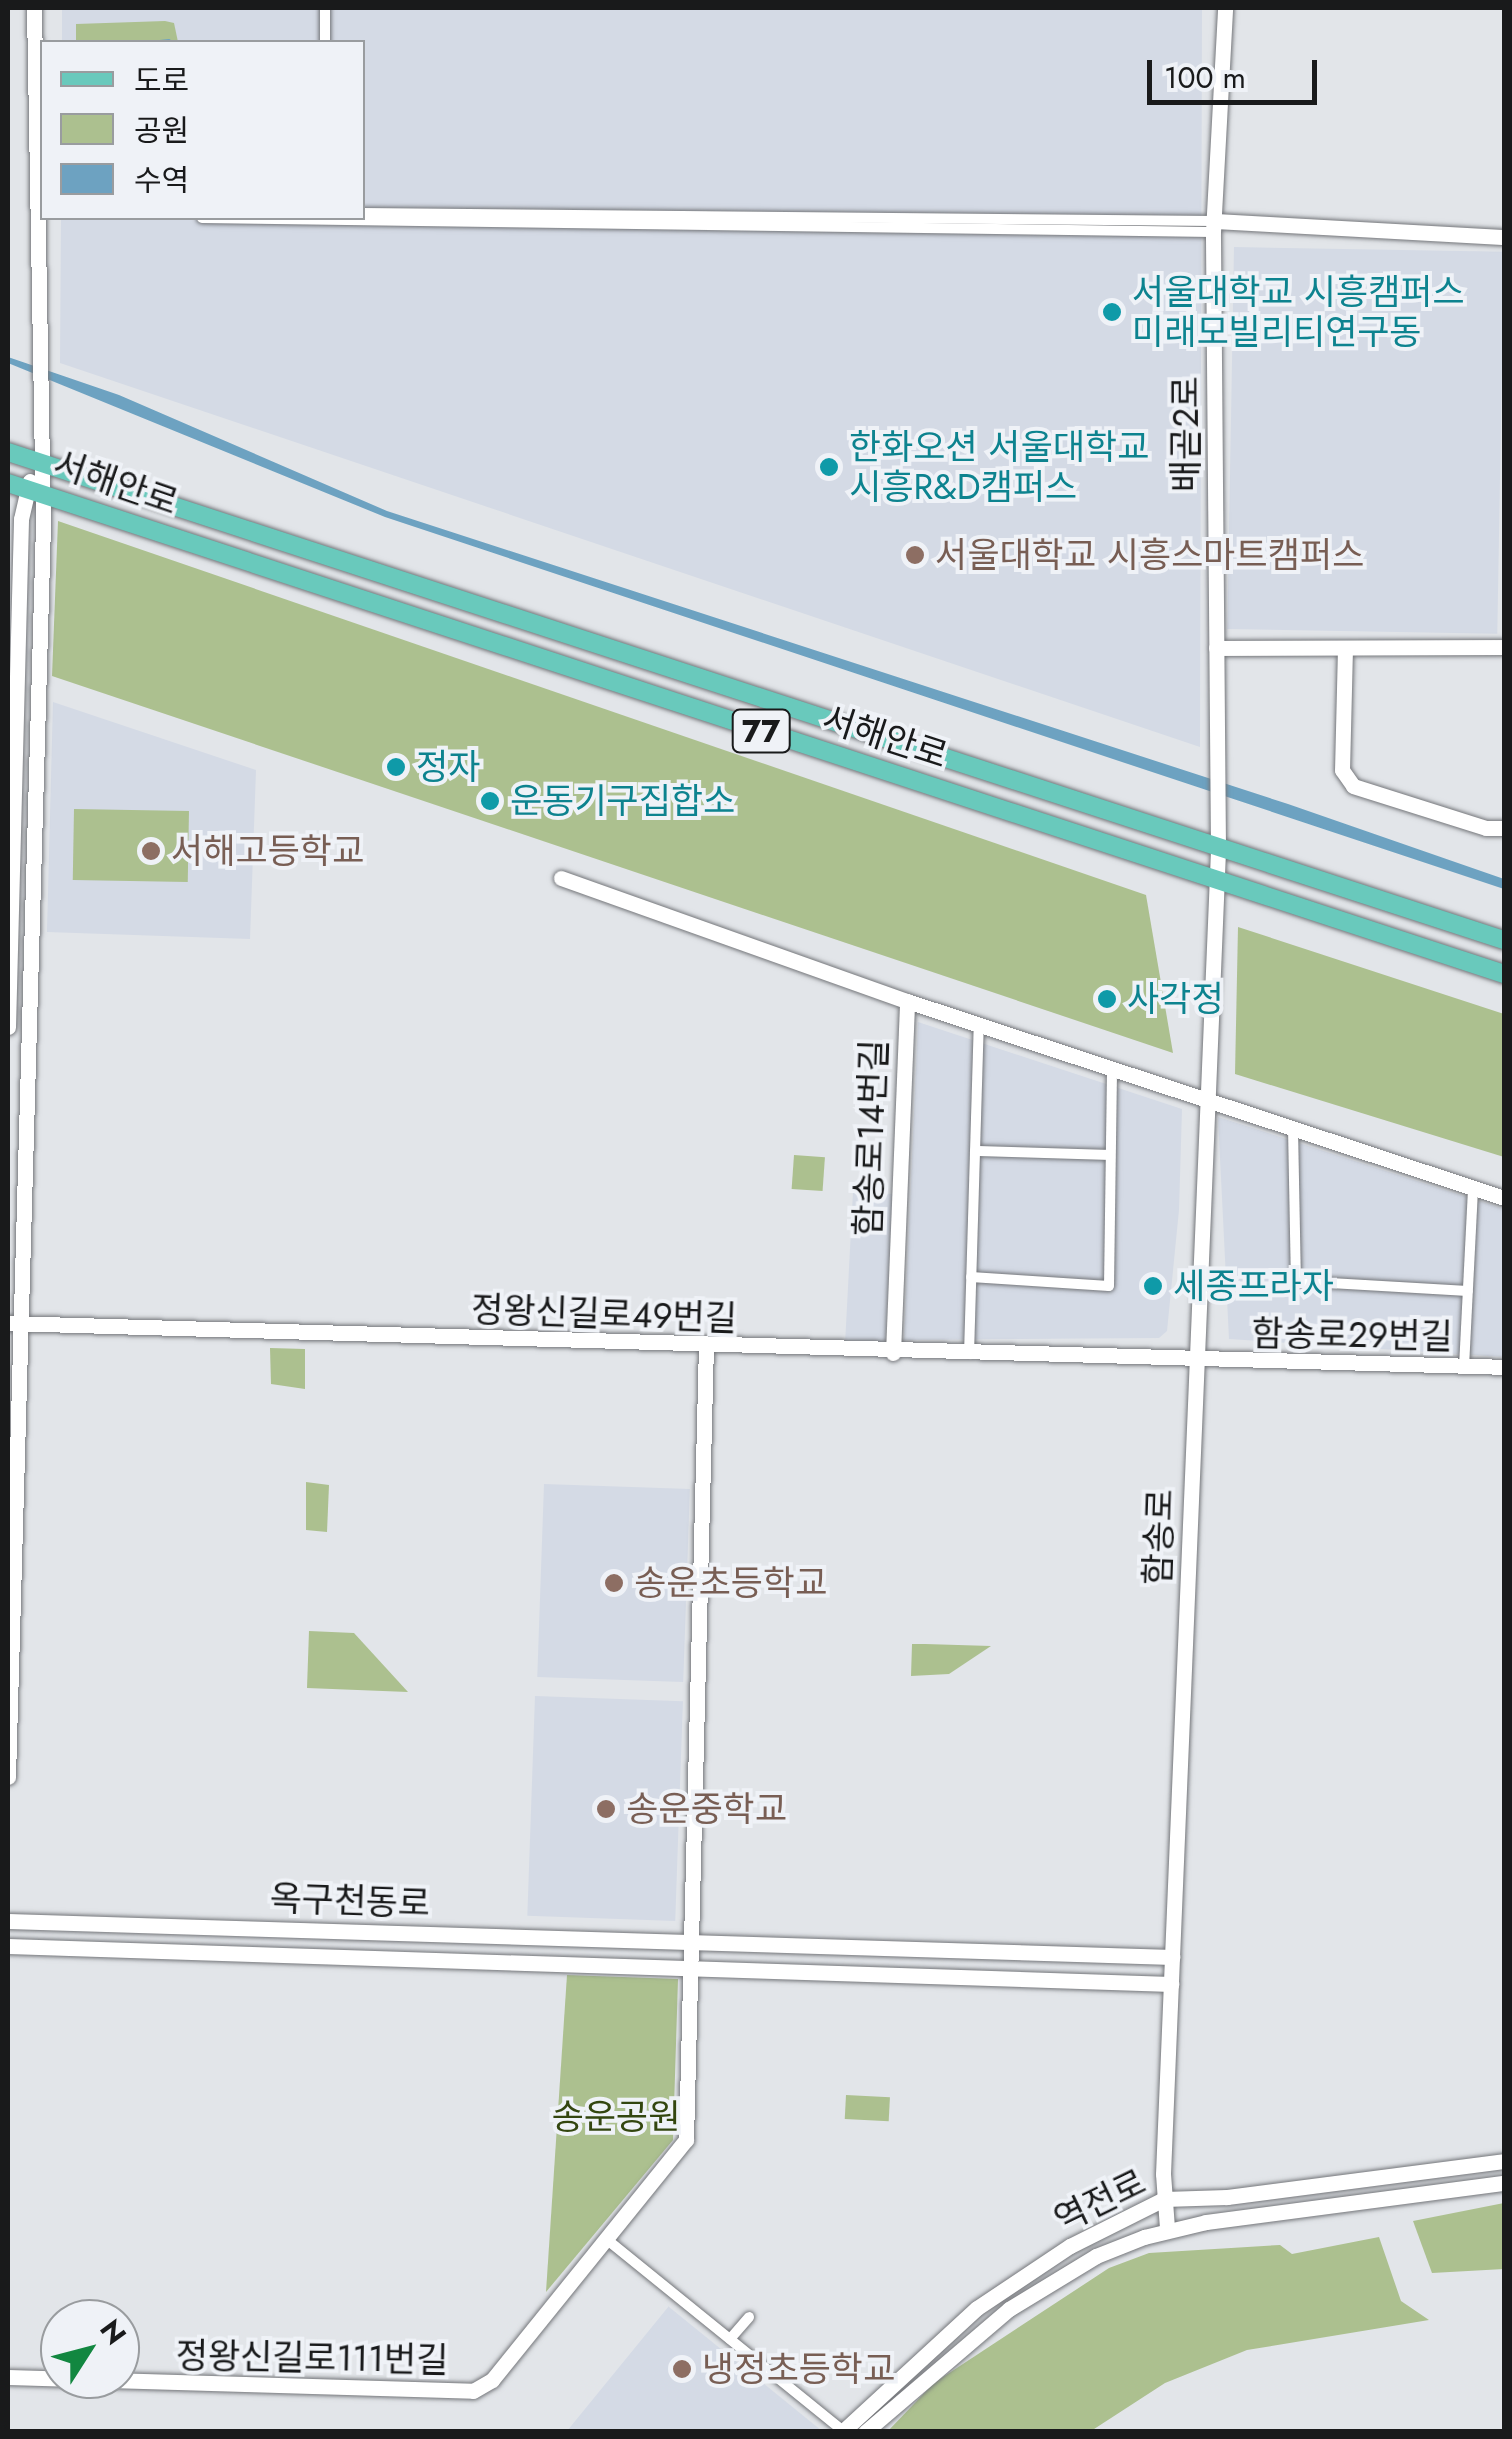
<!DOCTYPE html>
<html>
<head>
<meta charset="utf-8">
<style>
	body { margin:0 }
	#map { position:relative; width:1512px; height:2439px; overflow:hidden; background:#e2e5e9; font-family:Jost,"Noto Sans KR",sans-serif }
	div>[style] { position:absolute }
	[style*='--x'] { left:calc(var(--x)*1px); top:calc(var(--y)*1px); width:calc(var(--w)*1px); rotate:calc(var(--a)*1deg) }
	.built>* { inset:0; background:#d4dae5; transform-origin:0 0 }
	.green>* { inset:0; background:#acc08f; transform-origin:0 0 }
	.water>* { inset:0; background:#6da2c1 }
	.stream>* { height:4px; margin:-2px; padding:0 2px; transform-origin:2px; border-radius:2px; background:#6da2c1 }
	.roads { filter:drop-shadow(0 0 2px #74767a) drop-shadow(0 0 2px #74767a) }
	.street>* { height:10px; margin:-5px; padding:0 5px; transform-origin:5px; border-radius:5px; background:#fff }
	.secondary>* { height:15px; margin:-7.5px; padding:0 7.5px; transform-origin:7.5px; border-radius:7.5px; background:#fff }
	.primary>* { height:18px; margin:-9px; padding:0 9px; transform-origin:9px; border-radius:9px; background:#69c9bc }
	.dots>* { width:28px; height:28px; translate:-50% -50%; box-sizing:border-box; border:5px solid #eff2f7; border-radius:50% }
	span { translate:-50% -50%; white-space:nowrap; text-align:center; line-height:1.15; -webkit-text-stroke:8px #eff2f7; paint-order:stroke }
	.shield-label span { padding:2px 8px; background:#eff2f7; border:2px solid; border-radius:8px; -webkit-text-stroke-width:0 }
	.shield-label { font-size:32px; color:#191a1b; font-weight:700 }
	.culture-label { font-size:35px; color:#0d838f }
	.left { translate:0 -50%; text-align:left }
	.street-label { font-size:35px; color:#191a1b }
	.education-label { font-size:35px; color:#785e54 }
	.park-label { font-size:35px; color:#33460f }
	.frame { position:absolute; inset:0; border:10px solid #191a1b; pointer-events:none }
	.legend { position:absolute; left:40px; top:40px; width:325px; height:180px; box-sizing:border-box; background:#eff2f7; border:2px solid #999c9f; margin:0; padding:12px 18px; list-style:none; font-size:30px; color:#191a1b }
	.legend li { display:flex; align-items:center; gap:20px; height:50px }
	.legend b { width:50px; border:2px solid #999c9f }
	.north { position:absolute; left:40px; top:2299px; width:100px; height:100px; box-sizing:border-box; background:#eff2f7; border:2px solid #999c9f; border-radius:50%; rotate:54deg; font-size:28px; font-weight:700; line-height:40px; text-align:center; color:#191a1b }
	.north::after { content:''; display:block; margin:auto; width:35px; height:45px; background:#128740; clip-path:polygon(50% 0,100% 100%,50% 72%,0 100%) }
	.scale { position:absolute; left:1147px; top:60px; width:170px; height:45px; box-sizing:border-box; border:5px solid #191a1b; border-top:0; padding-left:12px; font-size:30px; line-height:35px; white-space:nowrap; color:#191a1b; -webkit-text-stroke:8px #eff2f7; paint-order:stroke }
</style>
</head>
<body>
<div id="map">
	<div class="built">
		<i style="clip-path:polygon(62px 8px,1202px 8px,1200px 747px,60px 363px,61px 218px,362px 218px,362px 42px,62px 42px)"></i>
		<i style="left:1234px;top:247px;width:270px;height:382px;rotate:1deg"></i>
		<i style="clip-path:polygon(53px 702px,256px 770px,250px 939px,47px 932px)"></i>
		<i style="clip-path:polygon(918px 1022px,1182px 1109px,1179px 1210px,1167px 1331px,1159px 1338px,904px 1340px)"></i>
		<i style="clip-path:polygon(1218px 1117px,1504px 1209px,1504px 1357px,1229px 1339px)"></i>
		<i style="left:853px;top:1192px;width:40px;height:153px;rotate:3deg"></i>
		<i style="left:544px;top:1484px;width:146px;height:193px;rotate:2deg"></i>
		<i style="left:535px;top:1696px;width:148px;height:220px;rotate:2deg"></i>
		<i style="clip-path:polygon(669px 2306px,669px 2307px,822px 2431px,567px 2431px)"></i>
	</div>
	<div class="green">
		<i style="clip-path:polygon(165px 21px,174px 23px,178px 42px,76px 42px,76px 24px)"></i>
		<i style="clip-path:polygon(58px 521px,1146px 895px,1173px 1053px,52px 676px)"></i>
		<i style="left:74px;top:809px;width:115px;height:71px;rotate:1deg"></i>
		<i style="clip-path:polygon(1238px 927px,1504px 1014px,1504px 1157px,1235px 1074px)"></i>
		<i style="left:794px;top:1155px;width:31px;height:34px;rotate:4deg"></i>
		<i style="clip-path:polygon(270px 1348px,305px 1349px,305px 1389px,271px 1384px)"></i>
		<i style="clip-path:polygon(306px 1482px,329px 1485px,327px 1532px,306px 1530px)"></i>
		<i style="clip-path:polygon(309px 1631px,354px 1633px,408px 1692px,307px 1688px)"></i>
		<i style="clip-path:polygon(912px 1644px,925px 1644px,991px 1646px,949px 1674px,911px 1676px)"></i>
		<i style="clip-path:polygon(567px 1975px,678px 1979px,673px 2140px,546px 2292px)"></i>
		<i style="left:846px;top:2095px;width:44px;height:24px;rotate:3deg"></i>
		<i style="clip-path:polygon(1504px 2203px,1504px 2269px,1432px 2273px,1413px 2221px)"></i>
		<i style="clip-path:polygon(1379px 2237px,1401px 2301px,1429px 2320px,1247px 2350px,1165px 2383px,1091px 2431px,888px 2431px,934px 2383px,1109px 2268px,1149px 2253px,1280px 2245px,1292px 2254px)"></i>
	</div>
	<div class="water">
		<i style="clip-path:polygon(8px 357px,119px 395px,387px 511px,1288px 804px,1504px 879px,1504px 889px,385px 517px,8px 363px)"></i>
	</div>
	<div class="stream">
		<i style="--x:90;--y:42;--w:41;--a:0"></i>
		<i style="--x:160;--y:42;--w:9;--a:-6"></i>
	</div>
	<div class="roads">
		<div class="street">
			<i style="--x:325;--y:8;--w:34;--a:90"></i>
			<i style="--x:362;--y:213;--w:852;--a:0.54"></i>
			<i style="--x:202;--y:218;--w:1011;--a:0.79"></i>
			<i style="--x:1293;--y:1128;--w:153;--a:88.9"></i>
			<i style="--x:1296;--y:1281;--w:172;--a:3.3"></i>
			<i style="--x:975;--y:1151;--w:131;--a:1.7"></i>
			<i style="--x:971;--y:1277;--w:138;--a:3.7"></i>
			<i style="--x:1109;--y:1286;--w:217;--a:-89.2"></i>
			<i style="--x:969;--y:1354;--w:329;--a:-88.3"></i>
			<i style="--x:1464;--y:1367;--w:179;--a:-87.1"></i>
			<i style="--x:605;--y:2238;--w:306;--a:39"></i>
			<i style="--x:730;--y:2339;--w:29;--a:-49"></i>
		</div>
		<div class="secondary">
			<i style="--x:1214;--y:221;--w:290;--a:3.2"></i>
			<i style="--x:1216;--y:648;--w:288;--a:-0.2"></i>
			<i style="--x:1345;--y:648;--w:122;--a:91.4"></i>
			<i style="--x:1342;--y:770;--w:19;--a:55"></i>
			<i style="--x:1353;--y:786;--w:139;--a:17.5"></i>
			<i style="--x:1486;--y:828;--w:18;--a:0"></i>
			<i style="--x:561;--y:878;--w:367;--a:19.6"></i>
			<i style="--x:8;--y:1027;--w:508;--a:-88.53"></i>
			<i style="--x:21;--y:519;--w:39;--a:-77"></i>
			<i style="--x:8;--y:1323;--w:1497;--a:1.68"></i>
			<i style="--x:893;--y:1353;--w:352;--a:-87.7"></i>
			<i style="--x:907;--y:1001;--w:629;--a:18.26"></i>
			<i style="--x:8;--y:1777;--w:1254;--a:-88.4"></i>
			<i style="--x:43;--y:523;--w:515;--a:-91"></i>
			<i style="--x:8;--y:1921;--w:1165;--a:1.77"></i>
			<i style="--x:8;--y:1946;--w:1164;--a:1.87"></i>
			<i style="--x:1167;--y:2228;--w:54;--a:-94.2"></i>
			<i style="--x:1163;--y:2174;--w:1327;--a:-87.62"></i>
			<i style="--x:1218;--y:848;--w:616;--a:-90.47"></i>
			<i style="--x:1213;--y:232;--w:224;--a:-86.9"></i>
			<i style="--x:8;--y:2377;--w:465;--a:1.7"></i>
			<i style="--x:473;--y:2391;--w:22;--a:-30"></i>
			<i style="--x:492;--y:2380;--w:309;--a:-51.1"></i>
			<i style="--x:686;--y:2140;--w:793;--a:-88.56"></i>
			<i style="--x:842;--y:2432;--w:183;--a:-42.6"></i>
			<i style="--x:977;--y:2308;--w:112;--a:-33.7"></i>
			<i style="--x:1070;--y:2246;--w:105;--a:-26.6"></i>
			<i style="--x:1164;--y:2199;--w:63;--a:-1.8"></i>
			<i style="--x:1227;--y:2197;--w:279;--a:-7.4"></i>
			<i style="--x:865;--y:2432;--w:189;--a:-40.5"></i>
			<i style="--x:1009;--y:2309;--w:102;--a:-31.3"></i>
			<i style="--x:1096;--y:2256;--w:52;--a:-21.6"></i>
			<i style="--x:1144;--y:2237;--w:64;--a:-13.6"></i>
			<i style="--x:1206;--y:2222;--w:301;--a:-7.5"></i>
		</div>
		<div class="primary">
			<i style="--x:8;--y:452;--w:1574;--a:18.07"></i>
			<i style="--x:8;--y:483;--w:1575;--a:18.17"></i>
		</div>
	</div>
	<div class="dots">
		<i style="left:1112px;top:312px;background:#0f9aa8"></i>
		<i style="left:829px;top:467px;background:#0f9aa8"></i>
		<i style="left:915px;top:555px;background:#8d6e63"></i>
		<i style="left:396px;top:767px;background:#0f9aa8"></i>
		<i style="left:490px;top:801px;background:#0f9aa8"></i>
		<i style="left:151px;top:851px;background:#8d6e63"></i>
		<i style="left:1107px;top:999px;background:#0f9aa8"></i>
		<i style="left:1153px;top:1286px;background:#0f9aa8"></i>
		<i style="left:614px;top:1583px;background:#8d6e63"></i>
		<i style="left:606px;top:1809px;background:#8d6e63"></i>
		<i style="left:682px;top:2369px;background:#8d6e63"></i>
	</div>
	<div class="shield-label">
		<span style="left:761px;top:731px">77</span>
	</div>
	<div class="culture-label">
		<span class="left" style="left:1132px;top:312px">서울대학교 시흥캠퍼스<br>미래모빌리티연구동</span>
		<span class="left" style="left:849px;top:467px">한화오션 서울대학교<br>시흥R&amp;D캠퍼스</span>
		<span class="left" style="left:416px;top:767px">정자</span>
		<span class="left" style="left:510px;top:801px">운동기구집합소</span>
		<span class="left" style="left:1127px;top:999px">사각정</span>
		<span class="left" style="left:1173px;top:1286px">세종프라자</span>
	</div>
	<div class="street-label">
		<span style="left:1186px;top:434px;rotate:-90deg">배곧2로</span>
		<span style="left:116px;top:483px;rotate:19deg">서해안로</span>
		<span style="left:885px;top:737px;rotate:18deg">서해안로</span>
		<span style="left:871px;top:1138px;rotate:-88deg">함송로14번길</span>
		<span style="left:604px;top:1314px;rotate:2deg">정왕신길로49번길</span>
		<span style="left:1352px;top:1335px;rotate:1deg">함송로29번길</span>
		<span style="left:1159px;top:1537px;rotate:-88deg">함송로</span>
		<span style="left:350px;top:1901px;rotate:2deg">옥구천동로</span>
		<span style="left:1100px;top:2201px;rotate:-26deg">역전로</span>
		<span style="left:312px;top:2358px;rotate:1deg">정왕신길로111번길</span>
	</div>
	<div class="education-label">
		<span class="left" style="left:935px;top:555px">서울대학교 시흥스마트캠퍼스</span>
		<span class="left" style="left:171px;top:851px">서해고등학교</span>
		<span class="left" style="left:634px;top:1583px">송운초등학교</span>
		<span class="left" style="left:626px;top:1809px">송운중학교</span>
		<span class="left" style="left:702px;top:2369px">냉정초등학교</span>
	</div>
	<div class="park-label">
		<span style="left:616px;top:2117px">송운공원</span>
	</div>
	<div class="frame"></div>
	<ul class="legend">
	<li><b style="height:12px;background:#69c9bc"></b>도로</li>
	<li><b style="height:28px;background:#acc08f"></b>공원</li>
	<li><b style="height:28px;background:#6da2c1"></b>수역</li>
	</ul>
	<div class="north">N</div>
	<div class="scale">100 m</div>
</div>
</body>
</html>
